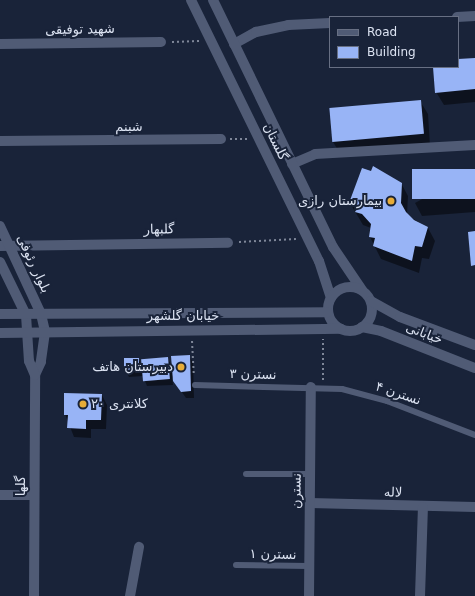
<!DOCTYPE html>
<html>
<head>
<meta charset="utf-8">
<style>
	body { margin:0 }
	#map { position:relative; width:475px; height:596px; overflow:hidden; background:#192339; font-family:"DejaVu Sans","Noto Sans Arabic",sans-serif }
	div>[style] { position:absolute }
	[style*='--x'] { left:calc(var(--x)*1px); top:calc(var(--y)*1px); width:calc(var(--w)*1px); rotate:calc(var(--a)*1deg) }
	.shadow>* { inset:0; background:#0007 }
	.building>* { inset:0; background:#98b4f6; transform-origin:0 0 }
	.path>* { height:2px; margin-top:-1px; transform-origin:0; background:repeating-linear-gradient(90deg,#7f8799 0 2px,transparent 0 5px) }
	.service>* { height:6px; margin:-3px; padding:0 3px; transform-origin:3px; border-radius:3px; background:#505b75 }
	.minor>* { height:10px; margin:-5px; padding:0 5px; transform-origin:5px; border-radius:5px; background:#505b75 }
	.tertiary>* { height:10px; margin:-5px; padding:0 5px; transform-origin:5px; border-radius:5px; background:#505b75 }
	.secondary>* { height:10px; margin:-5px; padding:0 5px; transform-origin:5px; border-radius:5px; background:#505b75 }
	.secondary>.ring { margin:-5px; padding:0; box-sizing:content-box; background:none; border:10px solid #505b75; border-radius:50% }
	.dots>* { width:11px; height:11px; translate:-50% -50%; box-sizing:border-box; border:2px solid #192339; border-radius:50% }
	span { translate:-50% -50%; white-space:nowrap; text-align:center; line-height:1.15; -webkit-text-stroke:4px #192339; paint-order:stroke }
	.street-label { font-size:13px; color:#dbe2f1 }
	.poi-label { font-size:13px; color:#dbe2f1 }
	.right { translate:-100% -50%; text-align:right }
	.left { translate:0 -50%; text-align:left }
	.legend { position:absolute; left:329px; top:16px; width:130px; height:52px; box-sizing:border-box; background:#192339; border:1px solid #676f83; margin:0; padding:5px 7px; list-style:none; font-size:12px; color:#dbe2f1 }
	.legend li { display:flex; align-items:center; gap:8px; height:20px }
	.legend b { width:20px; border:1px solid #676f83 }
</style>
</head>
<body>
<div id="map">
	<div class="shadow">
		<i style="clip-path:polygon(475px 59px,475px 102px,444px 105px,436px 92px,434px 67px,458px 67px,458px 60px)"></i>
		<i style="clip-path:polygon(420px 101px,428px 114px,430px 146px,341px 155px,333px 142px,330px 109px)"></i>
		<i style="clip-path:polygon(475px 170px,475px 212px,422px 216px,415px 203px)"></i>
		<i style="clip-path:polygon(401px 183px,408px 196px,407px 215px,428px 228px,435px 241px,429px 259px,422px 258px,419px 273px,381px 259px,370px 237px,371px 228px,363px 225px,350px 203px)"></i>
		<i style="clip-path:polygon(189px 356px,193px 362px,194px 398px,186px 398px,172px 378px,173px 385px,147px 386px,143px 376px,129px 377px,125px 370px,138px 359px,143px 367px,167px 358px,173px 367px)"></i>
		<i style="clip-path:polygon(102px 395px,107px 405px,106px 429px,91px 429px,91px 438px,74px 437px,65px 414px)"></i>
	</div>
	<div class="building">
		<i style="clip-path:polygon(475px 58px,475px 89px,435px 93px,433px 67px,458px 67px,458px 59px)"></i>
		<i style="left:421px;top:100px;width:34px;height:92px;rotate:85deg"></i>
		<i style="clip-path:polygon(373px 166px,402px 183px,401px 203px,406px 212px,414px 220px,428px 227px,422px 247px,415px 246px,412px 261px,373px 246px,375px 238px,369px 237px,371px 224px,362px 214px,355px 212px,358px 206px,349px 203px,362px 168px,371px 171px)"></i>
		<i style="left:475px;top:169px;width:30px;height:63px;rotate:90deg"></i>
		<i style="clip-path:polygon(475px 231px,475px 265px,471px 266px,468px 232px)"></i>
		<i style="clip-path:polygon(190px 355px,191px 391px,181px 392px,173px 381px,171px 356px)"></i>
		<i style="left:168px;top:357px;width:22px;height:27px;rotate:85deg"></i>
		<i style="left:124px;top:358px;width:15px;height:13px"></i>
		<i style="clip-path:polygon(64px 393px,102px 394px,101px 420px,86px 420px,86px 429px,67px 428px,68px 415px,64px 415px)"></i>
	</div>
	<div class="path">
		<i style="--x:172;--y:42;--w:27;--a:-2"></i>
		<i style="--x:230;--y:139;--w:18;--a:0"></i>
		<i style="--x:239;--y:242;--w:57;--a:-3"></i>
		<i style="--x:192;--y:341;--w:35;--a:87"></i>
		<i style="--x:323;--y:380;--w:41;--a:-90"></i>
	</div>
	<div class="service">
		<i style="--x:195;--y:385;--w:147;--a:1.6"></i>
		<i style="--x:342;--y:389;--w:47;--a:14.9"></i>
		<i style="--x:387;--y:401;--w:94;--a:21.1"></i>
		<i style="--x:246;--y:474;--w:64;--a:0"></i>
		<i style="--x:236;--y:565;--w:73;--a:0.8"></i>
	</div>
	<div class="minor">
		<i style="--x:457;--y:17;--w:18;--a:-3"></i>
		<i style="--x:0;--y:44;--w:161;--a:-0.7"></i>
		<i style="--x:234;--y:44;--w:25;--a:-29"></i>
		<i style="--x:256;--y:32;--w:33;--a:-12"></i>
		<i style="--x:288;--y:25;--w:42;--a:-2.7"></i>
		<i style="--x:0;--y:141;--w:221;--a:-0.5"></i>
		<i style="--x:292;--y:164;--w:25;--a:-23"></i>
		<i style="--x:315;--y:154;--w:160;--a:-3.2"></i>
		<i style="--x:0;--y:246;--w:228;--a:-0.8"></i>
		<i style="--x:0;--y:495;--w:34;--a:0"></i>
		<i style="--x:310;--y:503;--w:165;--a:1.4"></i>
		<i style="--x:130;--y:596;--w:50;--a:-79.6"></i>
		<i style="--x:309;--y:596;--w:209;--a:-89.5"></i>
		<i style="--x:420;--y:596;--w:89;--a:-88.1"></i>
	</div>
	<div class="tertiary">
		<i style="--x:34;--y:596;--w:221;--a:-89.7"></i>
	</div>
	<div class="secondary">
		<i style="--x:191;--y:0;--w:291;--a:63.9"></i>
		<i style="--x:319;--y:261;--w:39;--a:72"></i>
		<i style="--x:213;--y:0;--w:275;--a:64.1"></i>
		<i style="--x:333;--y:247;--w:52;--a:56"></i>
		<i style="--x:0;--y:226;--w:97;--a:65"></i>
		<i style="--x:41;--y:314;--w:18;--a:77"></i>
		<i style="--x:45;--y:332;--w:30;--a:98"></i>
		<i style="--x:41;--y:362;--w:14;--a:115"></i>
		<i style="--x:0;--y:262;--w:59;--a:63.9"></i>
		<i style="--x:26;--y:315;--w:46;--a:86.3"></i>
		<i style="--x:29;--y:361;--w:15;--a:67"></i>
		<i class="ring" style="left:328px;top:287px;width:34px;height:34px"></i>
		<i style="--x:371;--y:301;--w:33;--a:29"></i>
		<i style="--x:400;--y:317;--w:80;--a:20.5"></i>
		<i style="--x:0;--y:314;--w:328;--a:-0.3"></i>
		<i style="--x:362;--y:327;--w:19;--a:12"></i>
		<i style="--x:381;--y:331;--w:101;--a:21.5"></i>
		<i style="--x:0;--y:333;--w:341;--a:-0.7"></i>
	</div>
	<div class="dots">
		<i style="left:391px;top:201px;background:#e7ac37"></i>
		<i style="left:181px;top:367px;background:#e7ac37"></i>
		<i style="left:83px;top:404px;background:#e7ac37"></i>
	</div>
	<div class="street-label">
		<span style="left:80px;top:30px;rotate:-1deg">شهید توفیقی</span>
		<span style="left:129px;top:127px">شبنم</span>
		<span style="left:275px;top:142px;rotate:64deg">گلستان</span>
		<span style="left:159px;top:230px;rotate:-1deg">گلبهار</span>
		<span style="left:33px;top:264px;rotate:65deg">بلوار رئوفی</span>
		<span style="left:183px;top:316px">خیابان گلشهر</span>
		<span style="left:424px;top:334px;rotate:21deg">خیابانی</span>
		<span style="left:253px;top:375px;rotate:1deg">نسترن ٣</span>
		<span style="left:398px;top:394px;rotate:19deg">نسترن ۴</span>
		<span style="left:21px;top:486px;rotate:-90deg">گلها</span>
		<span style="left:297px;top:491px;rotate:-89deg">نسترن</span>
		<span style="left:393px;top:493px;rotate:2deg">لاله</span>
		<span style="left:273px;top:555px;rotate:1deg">نسترن ١</span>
	</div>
	<div class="poi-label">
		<span class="right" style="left:382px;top:201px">بیمارستان رازی</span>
		<span class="right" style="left:173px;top:367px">دبیرستان هاتف</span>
		<span class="left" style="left:91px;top:404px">کلانتری ۲۰</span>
	</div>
	<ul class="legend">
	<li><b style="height:5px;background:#505b75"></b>Road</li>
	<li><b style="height:11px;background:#98b4f6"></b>Building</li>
	</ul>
</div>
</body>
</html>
